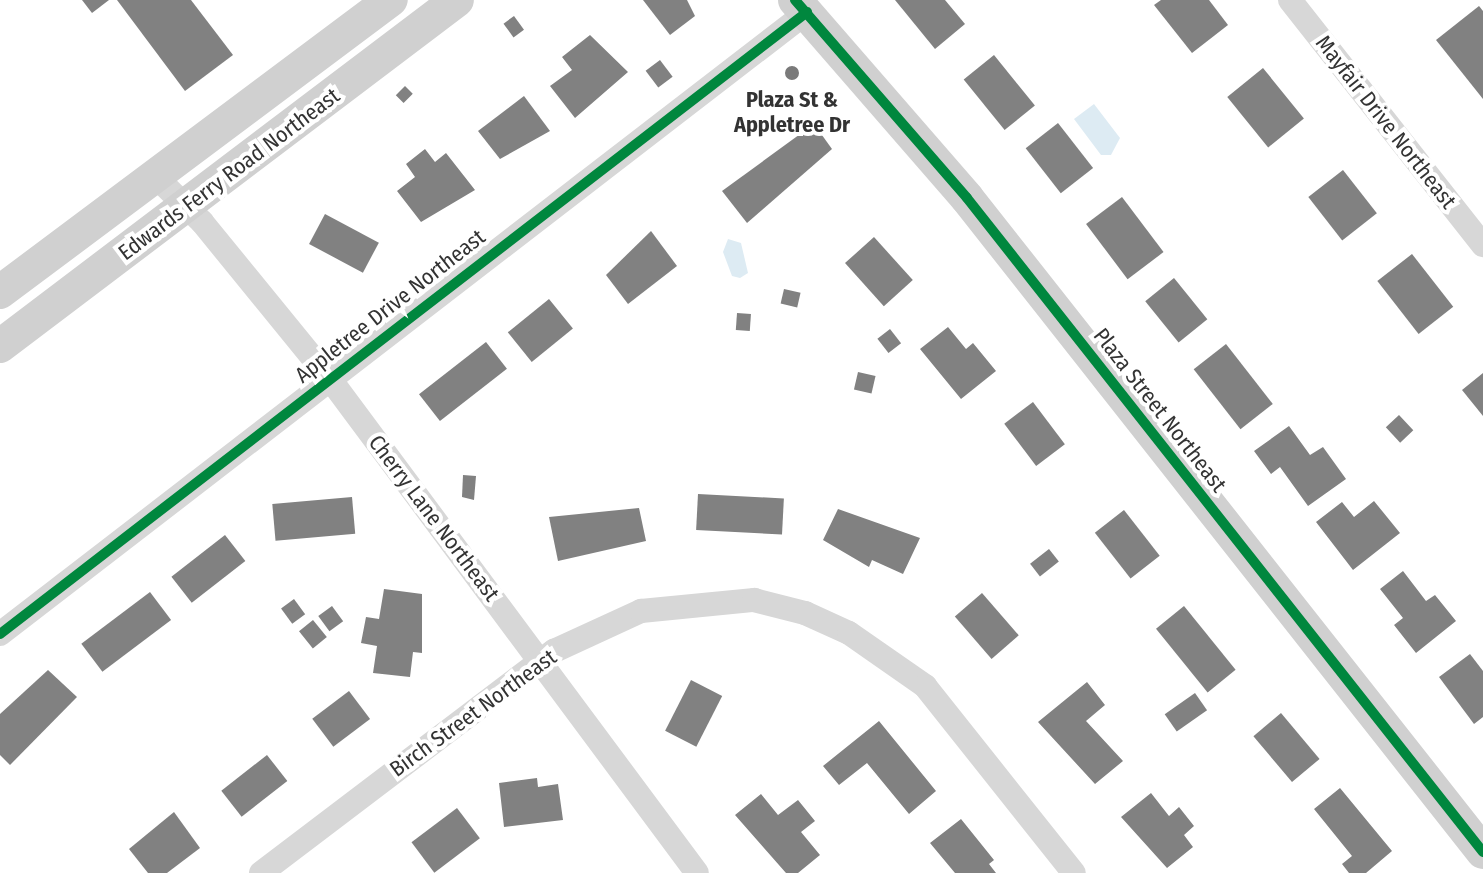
<!DOCTYPE html>
<html>
<head>
<meta charset="utf-8">
<style>
	body { margin:0 }
	#map { position:relative; width:1483px; height:873px; overflow:hidden; background:#fff; font-family:"Fira Sans Condensed",sans-serif }
	div>[style] { position:absolute }
	[style*='--x'] { left:calc(var(--x)*1px); top:calc(var(--y)*1px); width:calc(var(--w)*1px); rotate:calc(var(--a)*1deg) }
	.water>* { inset:0; background:#ddebf3 }
	.building>* { inset:0; background:#818181; transform-origin:0 0 }
	.minor>* { height:24px; margin:-12px; padding:0 12px; transform-origin:12px; border-radius:12px; background:#d7d7d7 }
	.secondary>* { height:34px; margin:-17px; padding:0 17px; transform-origin:17px; border-radius:17px; background:#d0d0d0 }
	.cycleway>* { height:10px; margin:-5px; padding:0 5px; transform-origin:5px; border-radius:5px; background:#00873e }
	.dots>* { width:22px; height:22px; translate:-50% -50%; box-sizing:border-box; border:4px solid #fff; border-radius:50% }
	span { translate:-50% -50%; white-space:nowrap; text-align:center; line-height:1.15; -webkit-text-stroke:8px #fff; paint-order:stroke }
	.poi-label { font-size:22px; color:#333; font-weight:700 }
	.street-label { font-size:22px; color:#333 }
</style>
</head>
<body>
<div id="map">
	<div class="water">
		<i style="clip-path:polygon(1094px 104px,1120px 138px,1111px 155px,1101px 155px,1074px 119px)"></i>
		<i style="clip-path:polygon(728px 239px,741px 243px,748px 273px,740px 278px,732px 276px,723px 252px)"></i>
	</div>
	<div class="building">
		<i style="clip-path:polygon(82px 0,109px 0,92px 13px)"></i>
		<i style="clip-path:polygon(117px 0,191px 0,233px 55px,185px 91px)"></i>
		<i style="clip-path:polygon(643px 0,687px 0,695px 16px,670px 35px)"></i>
		<i style="clip-path:polygon(895px 0,945px 0,965px 24px,935px 49px)"></i>
		<i style="clip-path:polygon(1161px 0,1209px 0,1228px 25px,1192px 53px,1154px 5px)"></i>
		<i style="clip-path:polygon(1479px 6px,1483px 11px,1483px 99px,1436px 40px)"></i>
		<i style="left:514px;top:16px;width:17px;height:13px;rotate:54deg"></i>
		<i style="clip-path:polygon(590px 35px,628px 72px,575px 118px,550px 86px,572px 70px,562px 57px)"></i>
		<i style="left:994px;top:55px;width:65px;height:39px;rotate:51deg"></i>
		<i style="left:660px;top:60px;width:21px;height:18px;rotate:53deg"></i>
		<i style="left:1263px;top:68px;width:65px;height:46px;rotate:51deg"></i>
		<i style="left:405px;top:86px;width:11px;height:13px;rotate:45deg"></i>
		<i style="clip-path:polygon(524px 96px,550px 131px,500px 159px,478px 131px)"></i>
		<i style="left:1058px;top:123px;width:57px;height:41px;rotate:52deg"></i>
		<i style="clip-path:polygon(814px 124px,832px 149px,747px 223px,722px 191px)"></i>
		<i style="clip-path:polygon(425px 149px,435px 162px,446px 153px,475px 190px,421px 222px,397px 191px,415px 177px,406px 164px)"></i>
		<i style="left:1343px;top:170px;width:55px;height:44px;rotate:52deg"></i>
		<i style="left:1122px;top:197px;width:69px;height:45px;rotate:53deg"></i>
		<i style="left:325px;top:214px;width:61px;height:34px;rotate:28deg"></i>
		<i style="clip-path:polygon(651px 231px,677px 266px,628px 304px,606px 275px)"></i>
		<i style="left:874px;top:237px;width:58px;height:39px;rotate:48deg"></i>
		<i style="left:1412px;top:254px;width:67px;height:44px;rotate:52deg"></i>
		<i style="left:1174px;top:278px;width:53px;height:37px;rotate:51deg"></i>
		<i style="left:784px;top:289px;width:17px;height:15px;rotate:13deg"></i>
		<i style="left:549px;top:299px;width:38px;height:53px;rotate:51deg"></i>
		<i style="left:737px;top:313px;width:14px;height:17px;rotate:4deg"></i>
		<i style="clip-path:polygon(948px 327px,966px 349px,973px 343px,996px 371px,961px 399px,920px 349px)"></i>
		<i style="left:890px;top:329px;width:18px;height:16px;rotate:52deg"></i>
		<i style="left:486px;top:342px;width:34px;height:85px;rotate:52deg"></i>
		<i style="left:1226px;top:344px;width:76px;height:41px;rotate:52deg"></i>
		<i style="left:858px;top:372px;width:18px;height:18px;rotate:13deg"></i>
		<i style="clip-path:polygon(1483px 373px,1483px 416px,1462px 390px)"></i>
		<i style="left:1033px;top:402px;width:53px;height:36px;rotate:53deg"></i>
		<i style="left:1399px;top:415px;width:21px;height:18px;rotate:47deg"></i>
		<i style="clip-path:polygon(1289px 426px,1310px 455px,1323px 447px,1346px 479px,1308px 506px,1280px 467px,1271px 474px,1254px 451px)"></i>
		<i style="clip-path:polygon(463px 475px,476px 476px,474px 500px,462px 497px)"></i>
		<i style="left:698px;top:494px;width:86px;height:36px;rotate:3deg"></i>
		<i style="left:352px;top:497px;width:37px;height:80px;rotate:85deg"></i>
		<i style="clip-path:polygon(1374px 501px,1400px 533px,1353px 570px,1316px 522px,1342px 502px,1354px 517px)"></i>
		<i style="clip-path:polygon(639px 508px,646px 541px,558px 561px,549px 517px)"></i>
		<i style="clip-path:polygon(838px 509px,920px 538px,903px 574px,872px 560px,869px 567px,823px 540px)"></i>
		<i style="left:1124px;top:510px;width:58px;height:37px;rotate:52deg"></i>
		<i style="left:225px;top:535px;width:33px;height:68px;rotate:52deg"></i>
		<i style="left:1049px;top:549px;width:16px;height:24px;rotate:52deg"></i>
		<i style="clip-path:polygon(1403px 571px,1426px 601px,1435px 595px,1456px 621px,1416px 653px,1394px 625px,1403px 618px,1380px 589px)"></i>
		<i style="clip-path:polygon(384px 589px,422px 594px,422px 653px,413px 652px,410px 677px,373px 673px,377px 646px,361px 643px,366px 617px,379px 619px)"></i>
		<i style="left:150px;top:592px;width:35px;height:86px;rotate:53deg"></i>
		<i style="left:982px;top:593px;width:56px;height:36px;rotate:49deg"></i>
		<i style="left:294px;top:599px;width:19px;height:16px;rotate:54deg"></i>
		<i style="left:332px;top:606px;width:19px;height:17px;rotate:54deg"></i>
		<i style="left:1184px;top:606px;width:82px;height:36px;rotate:51deg"></i>
		<i style="left:313px;top:620px;width:22px;height:18px;rotate:51deg"></i>
		<i style="clip-path:polygon(1470px 654px,1483px 671px,1483px 717px,1474px 724px,1439px 677px)"></i>
		<i style="clip-path:polygon(48px 670px,77px 697px,10px 765px,0 755px,0 714px)"></i>
		<i style="left:691px;top:680px;width:35px;height:57px;rotate:27deg"></i>
		<i style="clip-path:polygon(1087px 682px,1105px 705px,1086px 721px,1123px 761px,1095px 784px,1038px 722px)"></i>
		<i style="left:349px;top:691px;width:35px;height:46px;rotate:53deg"></i>
		<i style="left:1195px;top:693px;width:21px;height:37px;rotate:55deg"></i>
		<i style="left:1281px;top:713px;width:60px;height:36px;rotate:50deg"></i>
		<i style="clip-path:polygon(879px 721px,936px 791px,909px 814px,867px 763px,839px 785px,823px 766px)"></i>
		<i style="left:267px;top:755px;width:33px;height:58px;rotate:52deg"></i>
		<i style="clip-path:polygon(537px 778px,538px 787px,558px 784px,563px 820px,504px 827px,499px 783px)"></i>
		<i style="clip-path:polygon(1340px 788px,1392px 851px,1366px 873px,1349px 873px,1342px 864px,1352px 856px,1314px 809px)"></i>
		<i style="clip-path:polygon(1151px 793px,1169px 816px,1179px 807px,1194px 826px,1184px 835px,1193px 847px,1167px 868px,1121px 817px)"></i>
		<i style="clip-path:polygon(761px 794px,778px 815px,798px 800px,815px 821px,801px 832px,820px 855px,798px 873px,786px 873px,735px 815px)"></i>
		<i style="left:457px;top:808px;width:38px;height:57px;rotate:53deg"></i>
		<i style="clip-path:polygon(174px 812px,200px 848px,167px 873px,148px 873px,129px 849px)"></i>
		<i style="clip-path:polygon(961px 819px,994px 860px,989px 864px,996px 873px,955px 873px,930px 843px)"></i>
	</div>
	<div class="minor">
		<i style="--x:1290;--y:0;--w:312;--a:51.8"></i>
		<i style="--x:155;--y:176;--w:66;--a:44.4"></i>
		<i style="--x:202;--y:222;--w:203;--a:50.8"></i>
		<i style="--x:330;--y:379;--w:615;--a:53.39"></i>
		<i style="--x:0;--y:634;--w:1019;--a:-37.62"></i>
		<i style="--x:261;--y:873;--w:368;--a:-37.2"></i>
		<i style="--x:554;--y:651;--w:96;--a:-24.7"></i>
		<i style="--x:641;--y:611;--w:114;--a:-5.6"></i>
		<i style="--x:754;--y:600;--w:53;--a:14.3"></i>
		<i style="--x:805;--y:613;--w:48;--a:24.4"></i>
		<i style="--x:849;--y:633;--w:93;--a:34.9"></i>
		<i style="--x:925;--y:686;--w:239;--a:51.5"></i>
	</div>
	<div class="secondary">
		<i style="--x:795;--y:0;--w:262;--a:49"></i>
		<i style="--x:967;--y:198;--w:833;--a:51.73"></i>
		<i style="--x:0;--y:292;--w:488;--a:-36.8"></i>
		<i style="--x:0;--y:346;--w:573;--a:-37.13"></i>
	</div>
	<div class="cycleway">
		<i style="--x:795;--y:0;--w:262;--a:49"></i>
		<i style="--x:967;--y:198;--w:833;--a:51.73"></i>
		<i style="--x:0;--y:634;--w:1019;--a:-37.62"></i>
	</div>
	<div class="dots">
		<i style="left:792px;top:73px;background:#7a7a7a"></i>
	</div>
	<div class="poi-label">
		<span style="left:792px;top:112px">Plaza St &amp;<br>Appletree Dr</span>
	</div>
	<div class="street-label">
		<span style="left:1386px;top:122px;rotate:52deg">Mayfair Drive Northeast</span>
		<span style="left:229px;top:174px;rotate:-37deg">Edwards Ferry Road Northeast</span>
		<span style="left:390px;top:306px;rotate:-38deg">Appletree Drive Northeast</span>
		<span style="left:1160px;top:410px;rotate:52deg">Plaza Street Northeast</span>
		<span style="left:434px;top:518px;rotate:53deg">Cherry Lane Northeast</span>
		<span style="left:473px;top:713px;rotate:-36deg">Birch Street Northeast</span>
	</div>
</div>
</body>
</html>
